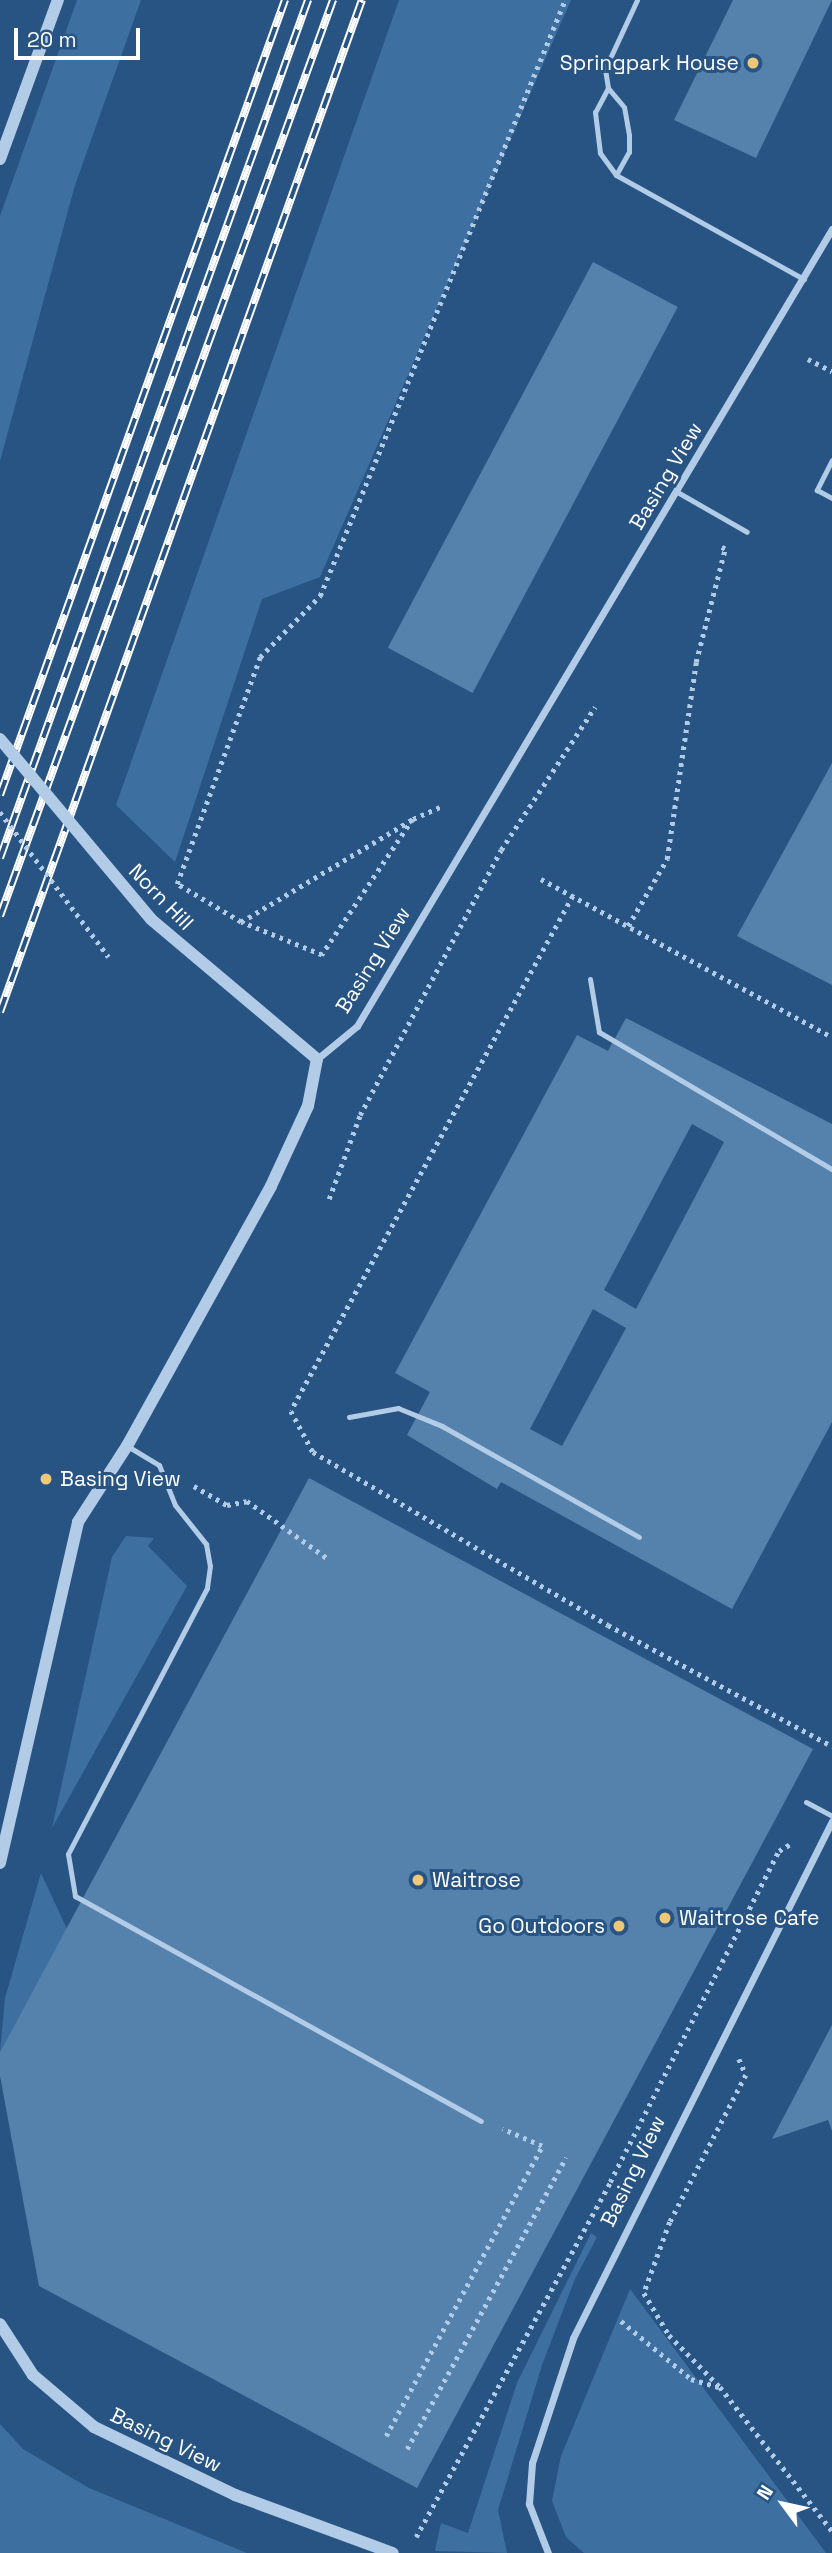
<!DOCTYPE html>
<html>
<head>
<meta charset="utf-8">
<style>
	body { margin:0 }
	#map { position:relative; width:832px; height:2553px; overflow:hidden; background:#285484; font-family:"Space Grotesk",sans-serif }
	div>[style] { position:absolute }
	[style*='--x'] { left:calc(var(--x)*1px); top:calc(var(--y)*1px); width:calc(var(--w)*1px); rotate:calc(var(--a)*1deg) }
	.green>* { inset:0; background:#3d6fa0 }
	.building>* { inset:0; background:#5581ad; transform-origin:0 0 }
	.path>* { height:4.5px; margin-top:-2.25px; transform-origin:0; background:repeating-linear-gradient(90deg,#b2cce7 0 3.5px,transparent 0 8.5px) }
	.service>* { height:5px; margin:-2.5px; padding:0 2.5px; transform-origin:2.5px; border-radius:2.5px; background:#b2cce7 }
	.minor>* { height:7px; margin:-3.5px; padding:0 3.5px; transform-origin:3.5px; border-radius:3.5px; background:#b2cce7 }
	.tertiary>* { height:12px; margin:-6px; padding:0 6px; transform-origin:6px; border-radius:6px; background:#b2cce7 }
	.rail>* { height:8px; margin-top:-4px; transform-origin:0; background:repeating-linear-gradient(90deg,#285484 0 16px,#fff 0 32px); box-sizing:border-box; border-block:2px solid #fff }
	.path-bridge>* { height:4.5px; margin-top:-2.25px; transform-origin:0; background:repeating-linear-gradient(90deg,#b2cce7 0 3.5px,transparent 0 8.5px) }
	.tertiary-bridge>* { height:12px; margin:-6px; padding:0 6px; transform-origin:6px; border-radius:6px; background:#b2cce7 }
	.dots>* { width:19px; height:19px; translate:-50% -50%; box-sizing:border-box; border:4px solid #285484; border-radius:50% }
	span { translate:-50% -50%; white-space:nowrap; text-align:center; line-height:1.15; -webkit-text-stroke:6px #285484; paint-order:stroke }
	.poi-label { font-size:21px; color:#fff }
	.right { translate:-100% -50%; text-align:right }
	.left { translate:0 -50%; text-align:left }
	.street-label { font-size:21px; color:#fff }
	.north { position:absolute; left:748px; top:2469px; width:70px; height:70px; -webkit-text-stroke:5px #285484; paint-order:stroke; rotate:303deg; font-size:19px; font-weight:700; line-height:28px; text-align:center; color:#fff }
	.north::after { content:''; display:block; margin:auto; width:24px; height:32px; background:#fff; clip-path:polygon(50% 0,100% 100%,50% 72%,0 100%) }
	.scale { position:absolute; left:14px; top:28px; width:126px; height:32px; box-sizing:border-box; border:4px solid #fff; border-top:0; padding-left:9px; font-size:21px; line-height:24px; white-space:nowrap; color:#fff; -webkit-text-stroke:5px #285484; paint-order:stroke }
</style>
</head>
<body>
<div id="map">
	<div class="green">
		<i style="clip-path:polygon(77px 0,141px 0,75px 185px,0 461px,0 216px)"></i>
		<i style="clip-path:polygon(399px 0,571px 0,320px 577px,262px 599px,175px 862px,116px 805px)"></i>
		<i style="clip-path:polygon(126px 1536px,154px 1538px,148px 1546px,187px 1586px,52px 1828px,112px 1557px)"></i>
		<i style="clip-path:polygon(41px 1873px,67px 1929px,0 2052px,5px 1998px)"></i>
		<i style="clip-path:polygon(591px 2233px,597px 2237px,575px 2279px,542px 2365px,498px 2510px,507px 2553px,435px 2551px,441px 2523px,468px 2533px,517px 2383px)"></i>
		<i style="clip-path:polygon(630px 2289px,826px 2553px,584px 2553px,566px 2537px,552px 2501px,561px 2456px)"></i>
		<i style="clip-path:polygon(0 2424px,23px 2449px,89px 2488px,247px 2553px,0 2553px)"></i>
	</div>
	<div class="building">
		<i style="clip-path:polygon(733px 0,832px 0,756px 158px,674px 120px)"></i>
		<i style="left:593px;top:262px;width:96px;height:437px;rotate:28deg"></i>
		<i style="clip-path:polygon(832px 763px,832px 985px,737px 936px)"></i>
		<i style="clip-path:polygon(evenodd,626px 1018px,832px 1124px,832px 1422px,732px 1609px,501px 1482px,497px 1489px,407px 1435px,430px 1392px,395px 1373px,577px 1035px,608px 1051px,626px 1018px,692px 1124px,724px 1142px,636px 1309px,604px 1290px,692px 1124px,626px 1018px,593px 1309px,626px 1328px,562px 1446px,530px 1429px,593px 1309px)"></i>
		<i style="clip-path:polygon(309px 1478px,813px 1749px,417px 2488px,39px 2286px,0 2076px,0 2052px)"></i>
		<i style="clip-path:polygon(832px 2025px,832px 2131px,828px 2120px,772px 2139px)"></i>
	</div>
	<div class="path">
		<i style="--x:808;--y:359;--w:27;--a:27"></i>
		<i style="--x:413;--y:819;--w:164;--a:123.8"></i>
		<i style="--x:322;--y:955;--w:87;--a:-157.8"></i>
		<i style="--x:241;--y:922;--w:74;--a:-149.3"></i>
		<i style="--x:177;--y:884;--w:242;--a:-69.9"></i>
		<i style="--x:260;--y:657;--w:86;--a:-45.5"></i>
		<i style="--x:320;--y:596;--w:644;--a:-67.65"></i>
		<i style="--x:541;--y:879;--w:331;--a:28.5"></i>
		<i style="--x:573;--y:896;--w:587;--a:118.7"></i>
		<i style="--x:291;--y:1411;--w:47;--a:61.8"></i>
		<i style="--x:313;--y:1452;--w:342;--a:30.4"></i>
		<i style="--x:608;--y:1625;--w:255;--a:28.4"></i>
		<i style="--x:241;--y:922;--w:200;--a:-30.9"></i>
		<i style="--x:413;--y:819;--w:30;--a:-24"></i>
		<i style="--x:628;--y:926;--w:78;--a:-59.8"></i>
		<i style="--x:667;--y:859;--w:199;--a:-81.6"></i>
		<i style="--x:696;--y:662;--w:117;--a:-75.6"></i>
		<i style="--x:725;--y:549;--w:4;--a:-153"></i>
		<i style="--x:329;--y:1199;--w:90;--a:-69.7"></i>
		<i style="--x:360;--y:1115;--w:300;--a:-62"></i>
		<i style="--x:501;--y:850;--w:171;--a:-56.7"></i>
		<i style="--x:194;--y:1486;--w:38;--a:30"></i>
		<i style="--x:227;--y:1505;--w:20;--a:-11"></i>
		<i style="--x:247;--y:1501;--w:98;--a:35.5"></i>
		<i style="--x:739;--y:2059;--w:17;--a:66"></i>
		<i style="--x:746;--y:2075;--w:165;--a:117.3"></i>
		<i style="--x:670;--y:2222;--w:76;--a:110.1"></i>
		<i style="--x:644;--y:2293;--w:49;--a:59.2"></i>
		<i style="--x:669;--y:2335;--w:73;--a:45.6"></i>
		<i style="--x:720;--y:2387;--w:182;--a:52.1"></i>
		<i style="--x:621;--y:2321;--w:91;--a:39.6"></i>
		<i style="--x:691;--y:2379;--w:29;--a:16"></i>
		<i style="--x:386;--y:2436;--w:329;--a:-61.7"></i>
		<i style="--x:542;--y:2146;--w:43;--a:-157"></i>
		<i style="--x:407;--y:2449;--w:332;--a:-61.4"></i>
		<i style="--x:416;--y:2537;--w:405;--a:-61.3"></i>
		<i style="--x:610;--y:2182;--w:372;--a:-63"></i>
		<i style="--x:779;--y:1851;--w:13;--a:-32"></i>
	</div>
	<div class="service">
		<i style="--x:608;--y:88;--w:19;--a:-99"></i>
		<i style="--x:605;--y:69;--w:76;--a:-65.1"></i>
		<i style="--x:616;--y:175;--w:26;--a:-61"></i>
		<i style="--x:629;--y:152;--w:17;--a:-90"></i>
		<i style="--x:629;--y:135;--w:28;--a:-100"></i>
		<i style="--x:624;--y:107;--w:25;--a:-130"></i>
		<i style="--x:608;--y:88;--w:27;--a:118"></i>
		<i style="--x:595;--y:112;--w:41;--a:83"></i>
		<i style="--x:600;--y:153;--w:27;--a:54"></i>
		<i style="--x:616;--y:175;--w:215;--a:29"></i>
		<i style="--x:832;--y:460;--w:34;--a:117"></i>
		<i style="--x:817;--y:490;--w:17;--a:28"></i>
		<i style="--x:679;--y:493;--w:78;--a:29.8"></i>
		<i style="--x:590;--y:979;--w:54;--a:80.4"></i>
		<i style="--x:599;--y:1032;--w:270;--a:30.5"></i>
		<i style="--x:349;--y:1417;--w:50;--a:-10.4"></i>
		<i style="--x:398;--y:1408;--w:48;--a:22.2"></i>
		<i style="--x:442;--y:1426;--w:226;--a:29.4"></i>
		<i style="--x:129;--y:1447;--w:35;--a:31"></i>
		<i style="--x:159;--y:1465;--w:43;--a:68.2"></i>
		<i style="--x:175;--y:1505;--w:50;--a:51.5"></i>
		<i style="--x:206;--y:1544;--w:22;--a:80"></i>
		<i style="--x:210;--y:1566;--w:22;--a:98"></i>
		<i style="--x:207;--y:1588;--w:300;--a:117.6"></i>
		<i style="--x:68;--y:1854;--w:43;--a:80.5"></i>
		<i style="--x:75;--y:1896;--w:464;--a:29"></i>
		<i style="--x:806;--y:1802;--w:30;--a:28"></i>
	</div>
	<div class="minor">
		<i style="--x:317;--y:1059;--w:52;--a:-39.5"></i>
		<i style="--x:357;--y:1026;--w:928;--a:-59.21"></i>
		<i style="--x:548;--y:2553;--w:53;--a:-111.2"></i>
		<i style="--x:529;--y:2504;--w:41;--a:-85.8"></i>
		<i style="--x:532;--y:2463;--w:132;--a:-71.8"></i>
		<i style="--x:573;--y:2338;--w:578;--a:-63.39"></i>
	</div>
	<div class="tertiary">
		<i style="--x:0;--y:159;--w:169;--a:-70"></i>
		<i style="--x:0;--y:1863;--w:350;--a:-77.1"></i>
		<i style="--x:78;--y:1522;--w:90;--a:-57.2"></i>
		<i style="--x:127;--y:1446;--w:297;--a:-61"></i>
		<i style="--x:271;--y:1186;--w:88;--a:-65.2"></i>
		<i style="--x:308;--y:1106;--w:48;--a:-79.2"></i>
		<i style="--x:317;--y:1059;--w:217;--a:-139.9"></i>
		<i style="--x:0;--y:2324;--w:61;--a:57.1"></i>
		<i style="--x:33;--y:2375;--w:80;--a:40.4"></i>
		<i style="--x:94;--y:2427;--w:157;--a:25.7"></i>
		<i style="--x:235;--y:2495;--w:168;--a:20.2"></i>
	</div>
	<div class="rail">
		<i style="--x:0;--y:795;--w:845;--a:-70.28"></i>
		<i style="--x:0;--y:858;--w:912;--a:-70.25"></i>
		<i style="--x:0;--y:916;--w:975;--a:-70.02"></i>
		<i style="--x:0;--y:1012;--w:1075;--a:-70.32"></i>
	</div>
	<div class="path-bridge">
		<i style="--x:0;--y:812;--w:181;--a:53.1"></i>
	</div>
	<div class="tertiary-bridge">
		<i style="--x:0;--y:739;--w:235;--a:50"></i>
	</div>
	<div class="dots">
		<i style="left:753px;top:63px;background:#eec778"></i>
		<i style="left:46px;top:1479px;background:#eec778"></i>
		<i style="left:418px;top:1880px;background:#eec778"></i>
		<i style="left:665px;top:1918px;background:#eec778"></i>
		<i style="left:619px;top:1926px;background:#eec778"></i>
	</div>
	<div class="poi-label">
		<span class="right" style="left:739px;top:63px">Springpark House</span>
		<span class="left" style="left:60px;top:1479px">Basing View</span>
		<span class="left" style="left:432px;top:1880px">Waitrose</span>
		<span class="left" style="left:679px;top:1918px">Waitrose Cafe</span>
		<span class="right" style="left:605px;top:1926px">Go Outdoors</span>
	</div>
	<div class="street-label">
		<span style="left:666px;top:476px;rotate:-59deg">Basing View</span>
		<span style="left:161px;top:897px;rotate:46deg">Norn Hill</span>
		<span style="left:373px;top:960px;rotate:-58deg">Basing View</span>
		<span style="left:633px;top:2171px;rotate:-64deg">Basing View</span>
		<span style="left:166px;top:2440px;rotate:26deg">Basing View</span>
	</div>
	<div class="north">N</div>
	<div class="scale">20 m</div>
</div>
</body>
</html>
